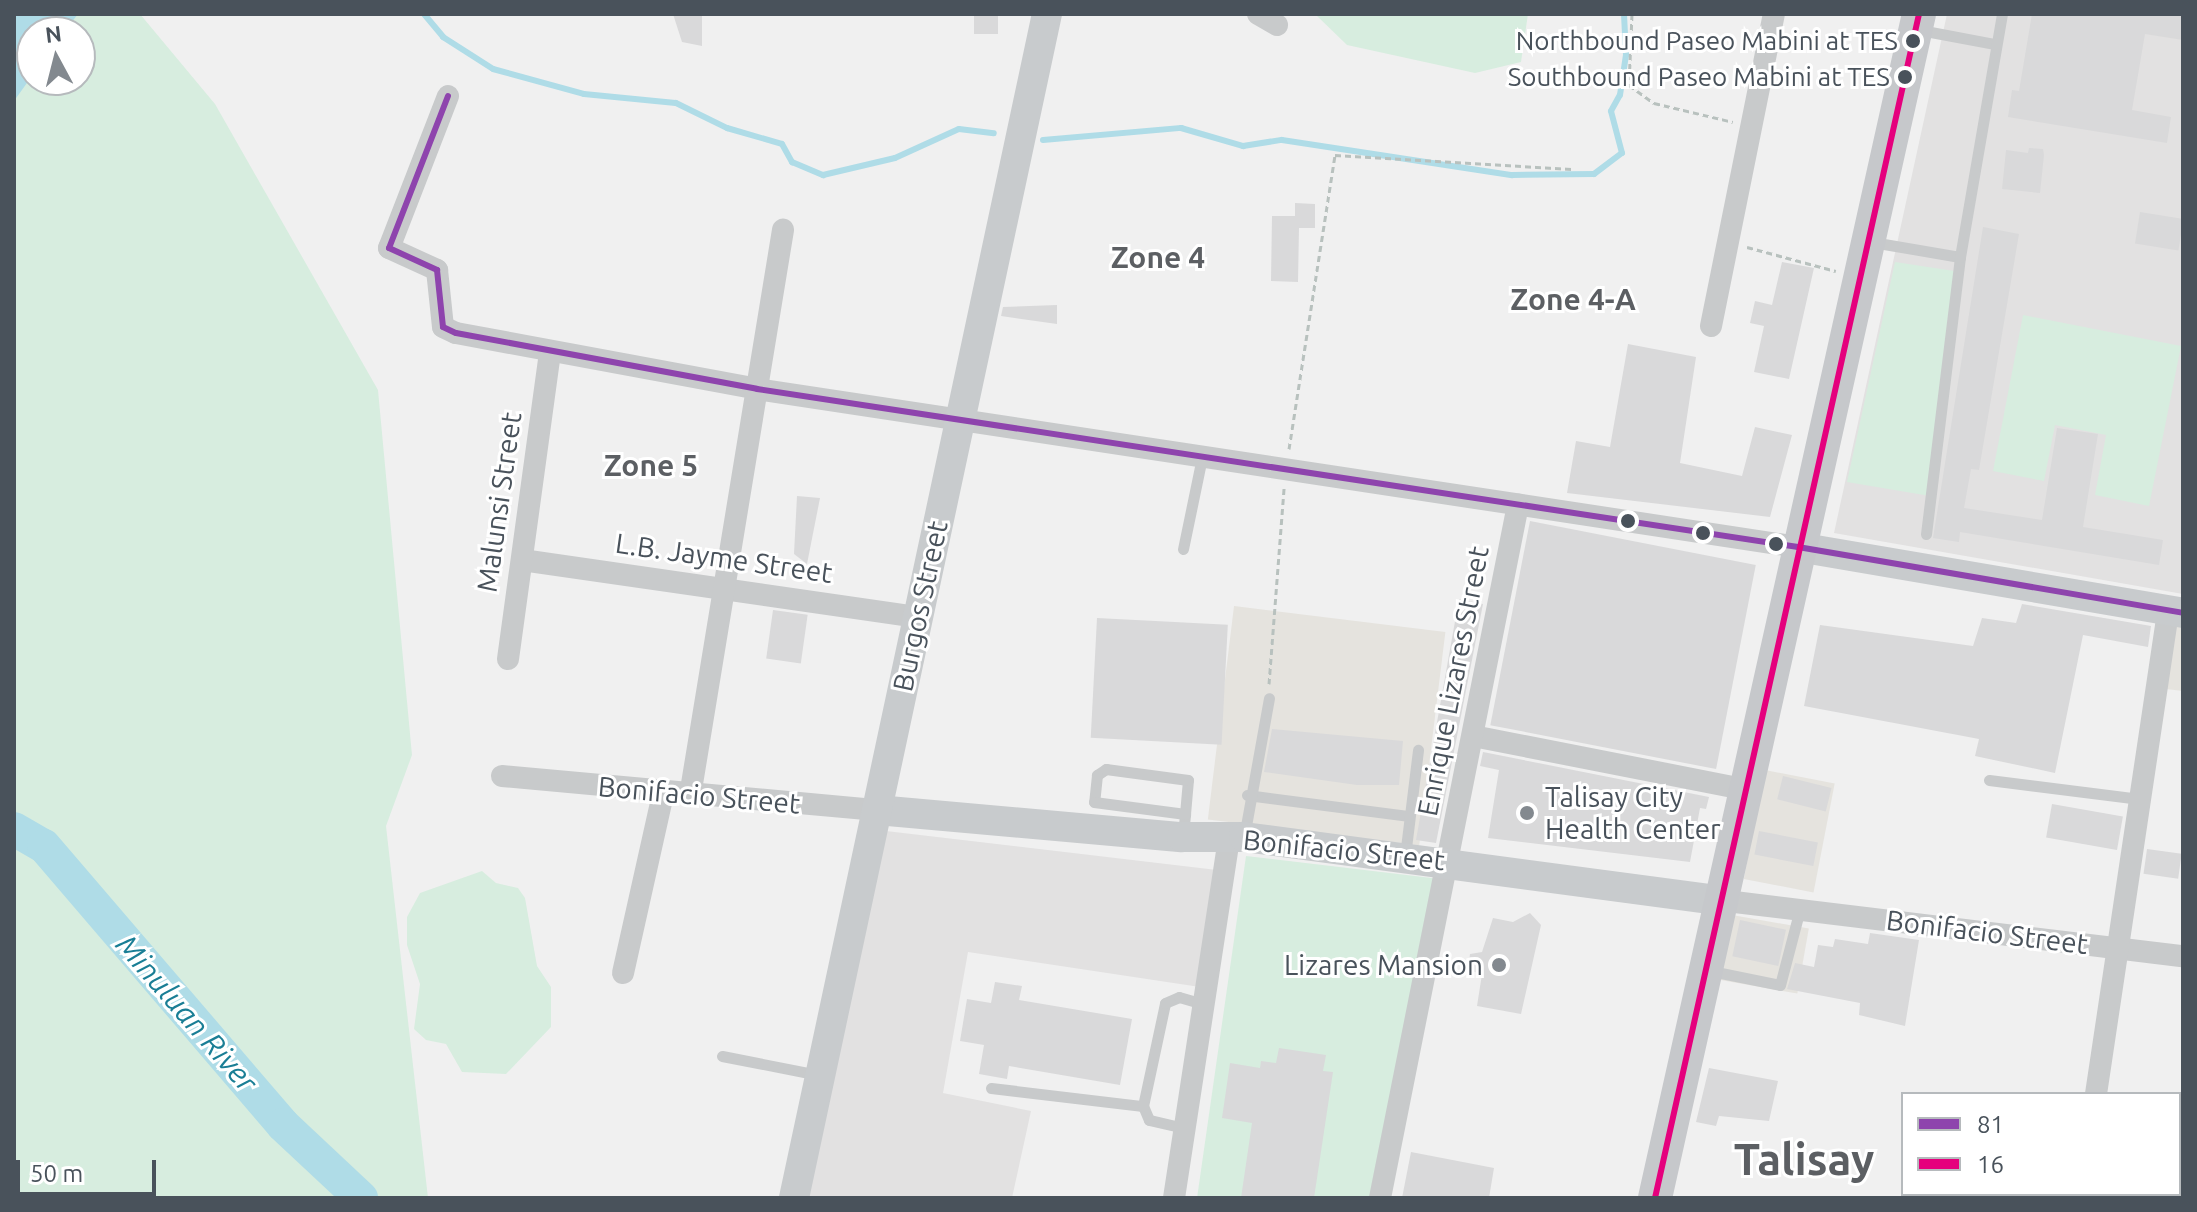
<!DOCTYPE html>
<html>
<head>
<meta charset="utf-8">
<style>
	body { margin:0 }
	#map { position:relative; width:2197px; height:1212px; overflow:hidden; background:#f0f0f0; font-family:Ubuntu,sans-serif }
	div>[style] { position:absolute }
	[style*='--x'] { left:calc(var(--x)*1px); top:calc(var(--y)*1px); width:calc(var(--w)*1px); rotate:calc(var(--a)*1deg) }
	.commercial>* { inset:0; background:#e5e3de; transform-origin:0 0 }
	.education>* { inset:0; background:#e2e1e1 }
	.green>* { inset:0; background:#d7eddf }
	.water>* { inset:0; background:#afdce7 }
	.stream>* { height:6px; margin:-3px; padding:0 3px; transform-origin:3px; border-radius:3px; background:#afdce7 }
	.river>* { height:34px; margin:-17px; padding:0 17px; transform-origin:17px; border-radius:17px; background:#afdce7 }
	.building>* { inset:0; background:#d9d9da; transform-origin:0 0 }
	.path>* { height:3px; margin-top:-1.5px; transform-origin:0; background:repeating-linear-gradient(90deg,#b8c1be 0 6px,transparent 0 10px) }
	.lane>* { height:11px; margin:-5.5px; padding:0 5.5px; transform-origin:5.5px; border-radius:5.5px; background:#c8cacb }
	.street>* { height:22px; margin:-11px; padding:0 11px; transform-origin:11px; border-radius:11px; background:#c8cacb }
	.secondary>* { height:30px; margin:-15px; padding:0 15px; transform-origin:15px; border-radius:15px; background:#c8cbcd }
	.primary>* { height:34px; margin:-17px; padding:0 17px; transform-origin:17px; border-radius:17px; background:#c6c8cb }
	.bus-1>* { height:6px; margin:-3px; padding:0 3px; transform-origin:3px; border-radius:3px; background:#8e44ad }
	.bus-2>* { height:6px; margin:-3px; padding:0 3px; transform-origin:3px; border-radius:3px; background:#e5007d }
	.dots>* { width:22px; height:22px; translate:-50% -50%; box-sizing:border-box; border:4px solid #fff; border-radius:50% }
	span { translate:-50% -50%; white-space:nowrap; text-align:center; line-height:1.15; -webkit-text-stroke:6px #fff; paint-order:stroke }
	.bus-label { font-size:26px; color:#49525b }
	.right { translate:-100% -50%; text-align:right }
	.street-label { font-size:28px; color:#49525b }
	.poi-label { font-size:28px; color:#49525b }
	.left { translate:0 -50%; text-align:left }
	.neighbourhood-label { font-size:30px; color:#5c5f63; font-weight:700 }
	.water-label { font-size:30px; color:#1a7e95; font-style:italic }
	.town-label { font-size:44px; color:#5c5f63; font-weight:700 }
	.frame { position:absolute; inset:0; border:16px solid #49525b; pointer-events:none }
	.legend { position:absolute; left:1901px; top:1092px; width:280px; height:104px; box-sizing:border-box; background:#fff; border:2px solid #b6babd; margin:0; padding:10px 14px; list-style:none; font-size:24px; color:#49525b }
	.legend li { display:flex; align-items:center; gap:16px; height:40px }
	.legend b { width:40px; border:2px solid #b6babd }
	.north { position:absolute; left:16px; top:16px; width:80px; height:80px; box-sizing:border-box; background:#fff; border:2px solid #b6babd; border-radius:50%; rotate:353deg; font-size:22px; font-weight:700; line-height:32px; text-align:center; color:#49525b }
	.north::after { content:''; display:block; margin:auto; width:28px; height:36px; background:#83898f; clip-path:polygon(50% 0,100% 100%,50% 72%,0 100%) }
	.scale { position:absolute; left:16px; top:1160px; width:140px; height:36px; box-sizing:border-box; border:4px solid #49525b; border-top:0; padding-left:10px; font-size:24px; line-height:28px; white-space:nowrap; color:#49525b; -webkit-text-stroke:6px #fff; paint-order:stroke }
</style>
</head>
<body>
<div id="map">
	<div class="commercial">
		<i style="left:1234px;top:606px;width:213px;height:215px;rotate:7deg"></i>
		<i style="clip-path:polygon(2177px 618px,2183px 619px,2183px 691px,2166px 689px)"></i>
		<i style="left:1765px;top:770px;width:71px;height:111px;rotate:11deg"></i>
		<i style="left:1732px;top:915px;width:78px;height:66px;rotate:10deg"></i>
	</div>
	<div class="education">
		<i style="clip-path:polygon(1947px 14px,2183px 14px,2183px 594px,1834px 533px)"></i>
		<i style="clip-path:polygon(886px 831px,1217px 870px,1200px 987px,968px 952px,943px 1093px,1031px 1111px,1012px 1198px,807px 1198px)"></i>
	</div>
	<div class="green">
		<i style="clip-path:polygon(evenodd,14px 14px,140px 14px,215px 104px,378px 390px,412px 755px,386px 826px,428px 1198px,14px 1198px,14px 14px,32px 32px,80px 32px,80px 80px,32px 80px,32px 32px)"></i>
		<i style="clip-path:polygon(1315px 14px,1528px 14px,1521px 62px,1475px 73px,1347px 45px)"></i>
		<i style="clip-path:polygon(1895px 262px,1961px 272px,1930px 496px,1847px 482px)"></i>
		<i style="clip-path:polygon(2023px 315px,2181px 346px,2149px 506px,2095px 495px,2106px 435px,2055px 425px,2044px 481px,1993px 471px)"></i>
		<i style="clip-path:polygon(1246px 856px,1440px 879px,1378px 1198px,1197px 1198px)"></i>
		<i style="clip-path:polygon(482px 871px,496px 883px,518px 888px,525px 898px,537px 966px,551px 987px,551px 1027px,506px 1074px,462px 1072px,446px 1044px,426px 1040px,414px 1029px,420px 984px,407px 945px,407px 917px,420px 893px)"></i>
	</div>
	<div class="water">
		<i style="clip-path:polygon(14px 14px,78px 14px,64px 32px,32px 32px,32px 76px,14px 101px)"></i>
	</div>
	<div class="stream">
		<i style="--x:424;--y:14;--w:30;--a:50"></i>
		<i style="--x:443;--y:37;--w:59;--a:32.6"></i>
		<i style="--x:493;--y:69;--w:94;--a:15.4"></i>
		<i style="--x:584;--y:94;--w:92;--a:5.6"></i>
		<i style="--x:676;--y:103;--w:57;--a:26.1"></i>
		<i style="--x:727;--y:128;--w:57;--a:16.2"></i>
		<i style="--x:782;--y:144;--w:21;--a:61"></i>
		<i style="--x:792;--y:162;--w:34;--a:23"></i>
		<i style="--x:823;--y:175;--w:74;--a:-13.3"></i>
		<i style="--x:895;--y:158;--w:70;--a:-24.4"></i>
		<i style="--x:959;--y:129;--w:35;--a:7"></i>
		<i style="--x:1043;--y:140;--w:139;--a:-5"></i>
		<i style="--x:1181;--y:128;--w:65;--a:16.2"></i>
		<i style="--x:1243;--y:146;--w:39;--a:-9"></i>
		<i style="--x:1282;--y:140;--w:233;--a:8.7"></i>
		<i style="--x:1512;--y:175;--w:82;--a:-0.7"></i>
		<i style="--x:1594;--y:174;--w:35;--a:-37"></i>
		<i style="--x:1622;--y:153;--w:43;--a:-104.7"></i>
		<i style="--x:1611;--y:111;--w:18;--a:-61"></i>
		<i style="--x:1620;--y:95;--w:40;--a:-81.5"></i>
		<i style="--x:1626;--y:55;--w:41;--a:-92.8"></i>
	</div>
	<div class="river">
		<i style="--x:14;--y:829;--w:34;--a:30"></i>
		<i style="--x:44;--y:846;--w:367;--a:49.4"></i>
		<i style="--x:283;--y:1125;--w:107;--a:43.1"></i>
	</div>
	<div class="building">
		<i style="clip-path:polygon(673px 14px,702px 14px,702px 46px,682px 42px)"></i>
		<i style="left:974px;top:14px;width:24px;height:20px"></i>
		<i style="clip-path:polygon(2032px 14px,2183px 14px,2183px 40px,2145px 34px,2132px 110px,2171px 117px,2167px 143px,2008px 117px,2012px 90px,2019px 91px)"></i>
		<i style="clip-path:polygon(2029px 148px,2043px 149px,2044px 155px,2040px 193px,2002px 189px,2006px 150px,2028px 153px)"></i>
		<i style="clip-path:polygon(1295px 203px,1315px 204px,1315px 228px,1299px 228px,1298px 282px,1271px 281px,1272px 216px,1295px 216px)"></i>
		<i style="left:2140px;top:212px;width:44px;height:32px;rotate:9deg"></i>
		<i style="clip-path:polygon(1983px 227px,2019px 234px,1979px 470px,1971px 469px,1964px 508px,2042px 520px,2057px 428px,2098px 434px,2083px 527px,2163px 540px,2159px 565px,1960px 532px,1959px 542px,1933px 538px)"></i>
		<i style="clip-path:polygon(1782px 262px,1814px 268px,1789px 379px,1754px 372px,1764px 326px,1750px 323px,1755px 301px,1772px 305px)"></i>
		<i style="clip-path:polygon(1057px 305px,1057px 324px,1001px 316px,1003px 307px)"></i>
		<i style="clip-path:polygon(1628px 344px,1696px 357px,1680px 463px,1742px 476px,1755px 427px,1792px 435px,1770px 517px,1567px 493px,1576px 441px,1610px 447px)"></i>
		<i style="clip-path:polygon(797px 496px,820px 498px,807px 564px,794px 554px)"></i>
		<i style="left:1530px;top:521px;width:230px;height:208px;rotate:11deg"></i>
		<i style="clip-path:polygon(1459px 599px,1483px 604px,1436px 843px,1416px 840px)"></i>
		<i style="clip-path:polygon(2022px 604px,2151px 626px,2148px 647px,2083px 635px,2055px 773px,1975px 756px,1979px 739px,1804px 706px,1820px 625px,1973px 646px,1982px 618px,2016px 623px)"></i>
		<i style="left:773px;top:610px;width:35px;height:49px;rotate:8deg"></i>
		<i style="left:1097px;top:618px;width:131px;height:120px;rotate:3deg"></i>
		<i style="clip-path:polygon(1272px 729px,1403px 741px,1399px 785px,1357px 785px,1264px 772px)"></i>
		<i style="clip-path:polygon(1483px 752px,1709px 797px,1706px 809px,1700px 808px,1690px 862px,1488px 838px,1499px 770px,1480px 766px)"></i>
		<i style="left:1783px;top:776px;width:50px;height:24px;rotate:14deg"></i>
		<i style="left:2052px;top:804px;width:72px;height:34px;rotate:10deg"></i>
		<i style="left:1759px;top:831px;width:60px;height:24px;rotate:11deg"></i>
		<i style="left:2147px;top:849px;width:35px;height:25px;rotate:8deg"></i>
		<i style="clip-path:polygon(1530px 913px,1541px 925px,1521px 1014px,1477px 1006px,1482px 974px,1468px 970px,1470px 954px,1482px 952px,1493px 918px,1513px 922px)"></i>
		<i style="left:1740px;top:920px;width:47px;height:37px;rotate:12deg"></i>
		<i style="clip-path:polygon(1870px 933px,1919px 940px,1905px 1026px,1859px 1015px,1860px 1003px,1787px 989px,1795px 963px,1814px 967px,1818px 945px,1833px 947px,1835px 939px,1868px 944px)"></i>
		<i style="clip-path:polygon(995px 982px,1022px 986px,1019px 1000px,1132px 1019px,1120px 1085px,1009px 1066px,1007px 1079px,979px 1074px,984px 1045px,960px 1041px,967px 999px,991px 1003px)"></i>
		<i style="clip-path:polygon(1279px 1048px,1326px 1055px,1323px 1071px,1333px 1072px,1314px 1198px,1241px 1198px,1252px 1123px,1222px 1118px,1230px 1063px,1260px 1068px,1261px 1061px,1276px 1063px)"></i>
		<i style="clip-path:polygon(1709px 1068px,1778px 1081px,1769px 1121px,1719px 1116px,1716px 1126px,1696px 1122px)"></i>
		<i style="clip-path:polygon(1411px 1152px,1494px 1168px,1489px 1198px,1402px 1198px)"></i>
	</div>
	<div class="path">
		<i style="--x:1632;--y:14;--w:71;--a:92.4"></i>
		<i style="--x:1629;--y:85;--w:31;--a:36"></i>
		<i style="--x:1654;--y:103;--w:81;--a:13.5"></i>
		<i style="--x:1747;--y:247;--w:92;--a:15.1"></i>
		<i style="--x:1289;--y:449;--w:298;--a:-81.1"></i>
		<i style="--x:1335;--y:155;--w:237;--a:3.4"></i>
		<i style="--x:1269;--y:684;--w:197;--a:-85.6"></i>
	</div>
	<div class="lane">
		<i style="--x:1920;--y:30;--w:75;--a:10.7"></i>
		<i style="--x:1872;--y:242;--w:89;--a:9.7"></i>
		<i style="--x:1926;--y:534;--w:279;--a:-83"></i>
		<i style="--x:1960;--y:257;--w:247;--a:-80.2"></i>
		<i style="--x:1183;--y:549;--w:94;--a:-78.3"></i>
		<i style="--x:1989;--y:780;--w:152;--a:7.2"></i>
		<i style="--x:1247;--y:795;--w:162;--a:7.4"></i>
		<i style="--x:1183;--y:834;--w:20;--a:-84"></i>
		<i style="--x:1185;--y:814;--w:34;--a:-85"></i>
		<i style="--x:1188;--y:780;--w:83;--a:-172.4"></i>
		<i style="--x:1106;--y:769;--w:11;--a:146"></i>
		<i style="--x:1097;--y:775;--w:27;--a:96"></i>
		<i style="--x:1094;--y:802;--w:92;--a:7.5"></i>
		<i style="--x:1244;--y:837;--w:141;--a:-79.8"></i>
		<i style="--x:1405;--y:856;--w:107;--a:-83"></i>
		<i style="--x:1711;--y:971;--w:70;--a:11.5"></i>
		<i style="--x:1780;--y:985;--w:79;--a:-75.3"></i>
		<i style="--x:722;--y:1056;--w:99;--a:11.1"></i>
		<i style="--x:991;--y:1088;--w:153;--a:6.8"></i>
		<i style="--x:1184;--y:1128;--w:36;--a:-167"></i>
		<i style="--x:1149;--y:1120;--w:15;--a:-113"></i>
		<i style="--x:1143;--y:1106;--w:105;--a:-77.9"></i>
		<i style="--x:1165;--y:1003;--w:15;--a:-23"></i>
		<i style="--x:1179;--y:997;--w:26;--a:16"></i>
	</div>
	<div class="street">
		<i style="--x:1258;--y:14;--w:22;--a:30"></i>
		<i style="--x:448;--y:96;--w:163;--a:111.2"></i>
		<i style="--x:389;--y:248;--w:53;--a:24.6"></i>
		<i style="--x:437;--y:270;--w:57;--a:84"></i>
		<i style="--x:443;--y:327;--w:14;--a:25"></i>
		<i style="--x:456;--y:333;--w:306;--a:10.5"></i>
		<i style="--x:757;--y:389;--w:1053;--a:8.63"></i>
		<i style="--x:1711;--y:326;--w:318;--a:-78.6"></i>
		<i style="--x:522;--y:560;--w:400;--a:8.2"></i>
		<i style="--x:508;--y:659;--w:310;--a:-82.2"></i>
		<i style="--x:1473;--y:736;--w:275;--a:11.1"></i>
		<i style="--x:502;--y:776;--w:377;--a:5.2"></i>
		<i style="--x:690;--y:796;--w:574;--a:-80.67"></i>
		<i style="--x:1718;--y:900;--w:468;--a:6.9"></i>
		<i style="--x:623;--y:973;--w:183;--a:-77.4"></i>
		<i style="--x:2096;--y:1094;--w:489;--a:-81.5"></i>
		<i style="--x:2179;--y:1157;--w:4;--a:14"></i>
		<i style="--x:1174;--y:1198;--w:364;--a:-81.3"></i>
		<i style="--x:1380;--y:1198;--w:707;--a:-78.74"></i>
		<i style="--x:2080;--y:1198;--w:4;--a:-76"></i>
	</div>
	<div class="secondary">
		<i style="--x:1798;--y:547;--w:391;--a:9.7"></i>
		<i style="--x:877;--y:810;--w:306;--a:5.1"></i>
		<i style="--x:1182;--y:837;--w:62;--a:0"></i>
		<i style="--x:1244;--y:837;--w:478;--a:7.6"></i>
		<i style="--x:794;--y:1198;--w:1211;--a:-77.94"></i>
	</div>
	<div class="primary">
		<i style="--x:1655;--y:1198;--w:1213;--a:-77.43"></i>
	</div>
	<div class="bus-1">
		<i style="--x:448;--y:96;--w:163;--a:111.2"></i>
		<i style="--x:389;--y:248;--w:53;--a:24.6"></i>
		<i style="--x:437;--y:270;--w:57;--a:84"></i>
		<i style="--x:443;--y:327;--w:14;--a:25"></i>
		<i style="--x:456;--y:333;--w:306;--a:10.5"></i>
		<i style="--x:757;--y:389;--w:1053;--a:8.63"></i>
		<i style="--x:1798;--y:547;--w:391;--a:9.7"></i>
	</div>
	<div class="bus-2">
		<i style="--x:1655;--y:1198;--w:1213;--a:-77.43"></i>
	</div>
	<div class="dots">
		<i style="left:1913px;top:41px;background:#49525b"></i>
		<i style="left:1905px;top:77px;background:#49525b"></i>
		<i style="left:1628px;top:521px;background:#49525b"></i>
		<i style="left:1703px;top:533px;background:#49525b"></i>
		<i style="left:1776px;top:544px;background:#49525b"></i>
		<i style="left:1527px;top:813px;background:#83898f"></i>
		<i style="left:1499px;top:965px;background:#83898f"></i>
	</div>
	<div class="bus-label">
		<span class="right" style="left:1898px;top:41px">Northbound Paseo Mabini at TES</span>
		<span class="right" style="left:1890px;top:77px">Southbound Paseo Mabini at TES</span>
	</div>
	<div class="street-label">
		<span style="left:499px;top:502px;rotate:-82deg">Malunsi Street</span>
		<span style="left:724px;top:558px;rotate:8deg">L.B. Jayme Street</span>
		<span style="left:920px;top:606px;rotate:-78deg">Burgos Street</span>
		<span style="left:1453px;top:681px;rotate:-79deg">Enrique Lizares Street</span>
		<span style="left:699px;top:795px;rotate:5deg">Bonifacio Street</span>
		<span style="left:1344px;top:850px;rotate:6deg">Bonifacio Street</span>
		<span style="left:1987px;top:932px;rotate:7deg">Bonifacio Street</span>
	</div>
	<div class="poi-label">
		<span class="left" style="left:1545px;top:813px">Talisay City<br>Health Center</span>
		<span class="right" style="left:1483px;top:965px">Lizares Mansion</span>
	</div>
	<div class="neighbourhood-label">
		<span style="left:1158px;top:257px">Zone 4</span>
		<span style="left:1573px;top:299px">Zone 4-A</span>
		<span style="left:651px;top:465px">Zone 5</span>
	</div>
	<div class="water-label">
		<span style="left:187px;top:1013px;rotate:49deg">Minuluan River</span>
	</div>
	<div class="town-label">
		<span style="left:1804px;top:1159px">Talisay</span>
	</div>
	<div class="frame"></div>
	<ul class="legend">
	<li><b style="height:10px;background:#8e44ad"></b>81</li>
	<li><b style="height:10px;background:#e5007d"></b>16</li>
	</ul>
	<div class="north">N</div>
	<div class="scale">50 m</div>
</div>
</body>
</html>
